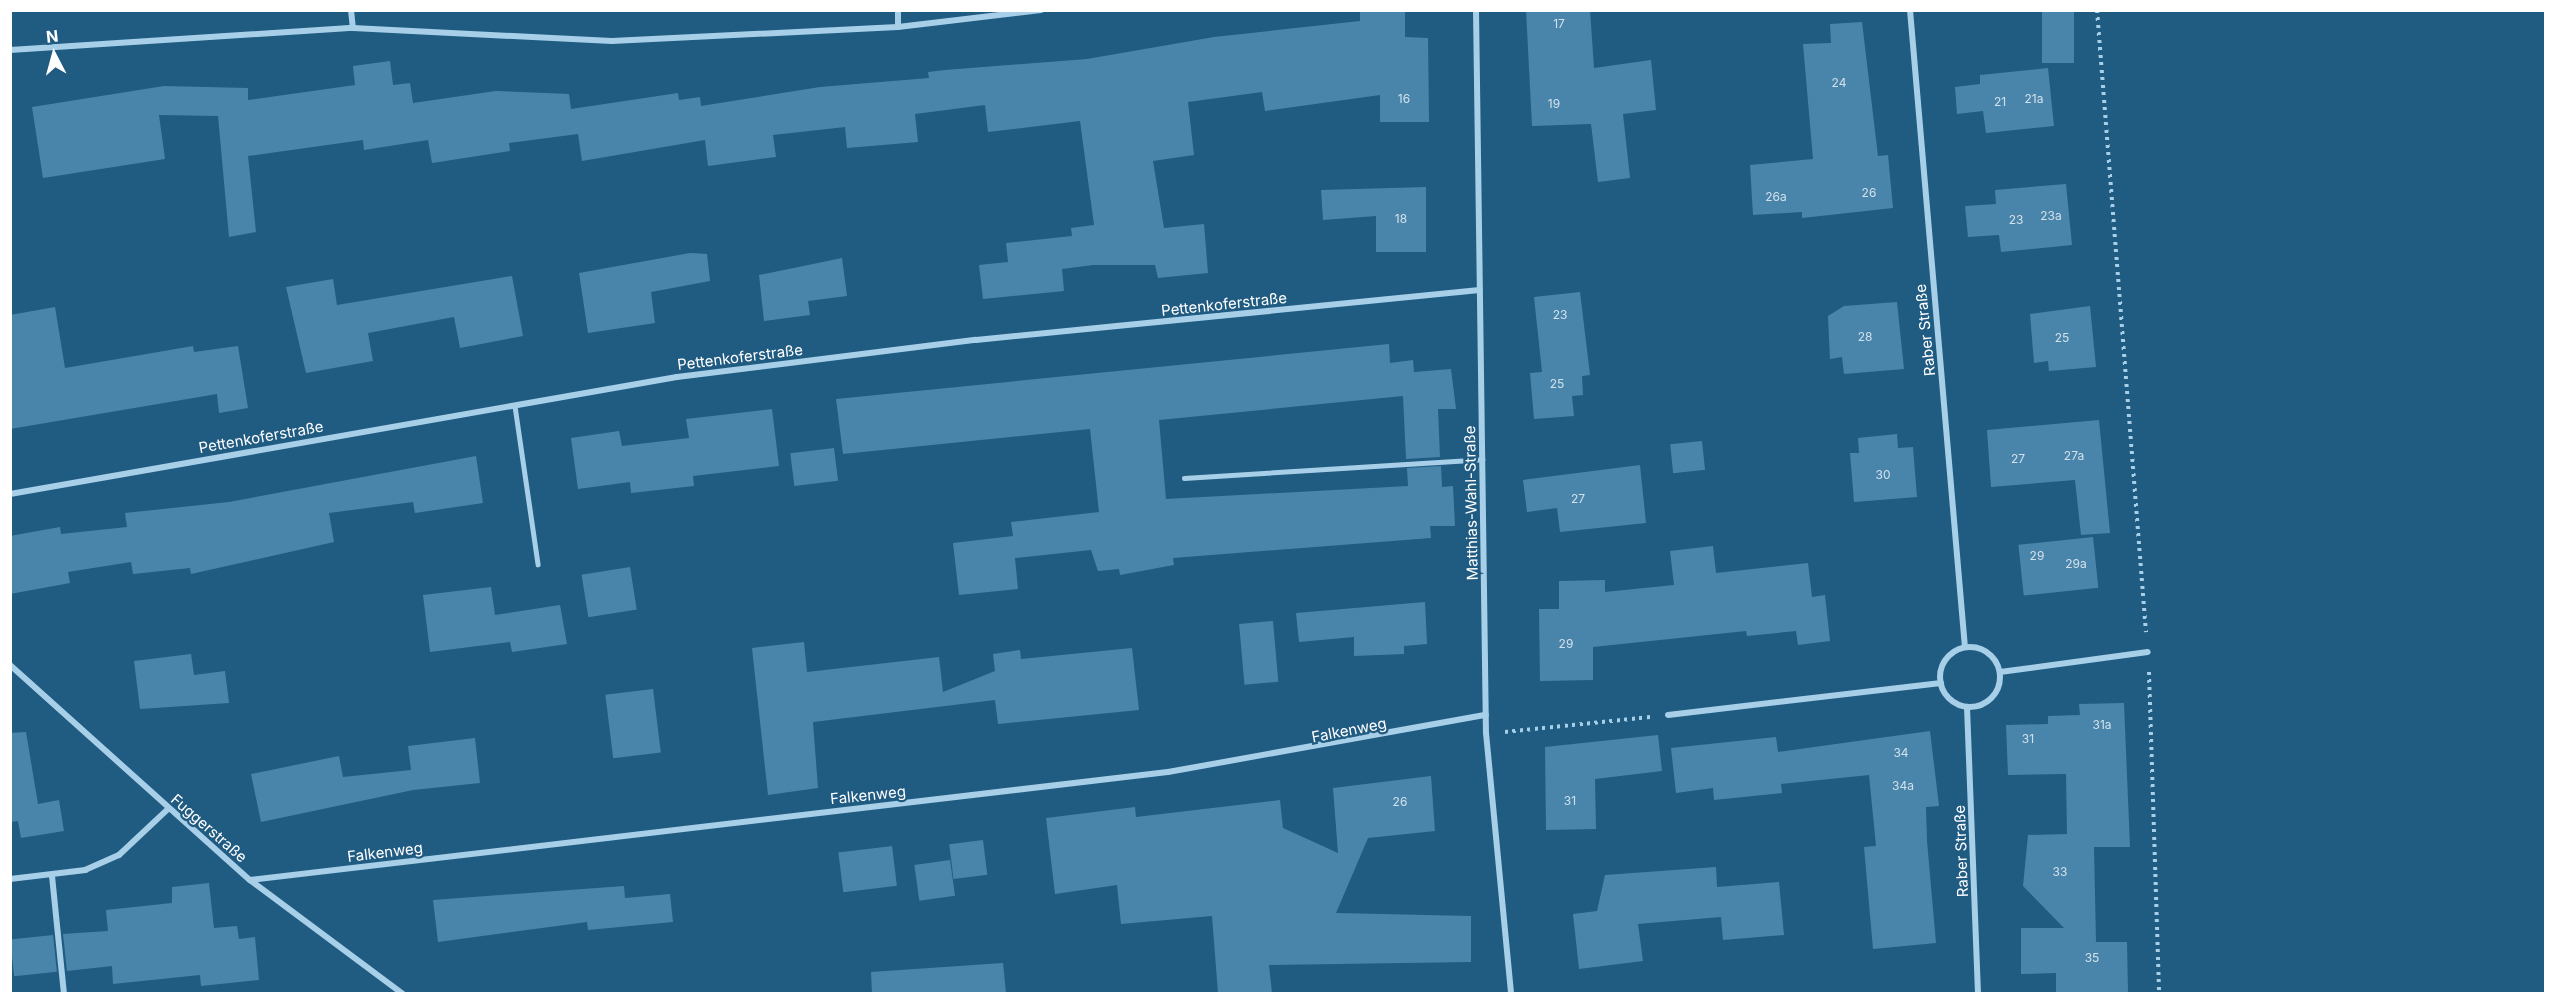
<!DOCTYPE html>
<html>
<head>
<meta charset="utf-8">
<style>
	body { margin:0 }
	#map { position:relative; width:2556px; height:1004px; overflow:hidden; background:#205b82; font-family:Inter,sans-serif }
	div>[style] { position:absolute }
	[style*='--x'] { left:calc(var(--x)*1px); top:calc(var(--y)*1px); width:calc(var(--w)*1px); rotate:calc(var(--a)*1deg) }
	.building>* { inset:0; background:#4985ab; transform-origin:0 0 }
	.path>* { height:4px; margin-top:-2px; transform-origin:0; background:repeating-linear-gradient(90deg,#a7cfe8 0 3px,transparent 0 7.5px) }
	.service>* { height:4.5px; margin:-2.25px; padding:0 2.25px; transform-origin:2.25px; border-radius:2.25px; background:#a7cfe8 }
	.minor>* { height:6px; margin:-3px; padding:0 3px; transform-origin:3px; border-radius:3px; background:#a7cfe8 }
	.minor>.ring { margin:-3px; padding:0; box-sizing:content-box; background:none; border:6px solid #a7cfe8; border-radius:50% }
	span { translate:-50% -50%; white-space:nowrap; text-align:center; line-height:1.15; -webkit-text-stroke:4.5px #205b82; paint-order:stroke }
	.number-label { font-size:12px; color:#d2e0ea }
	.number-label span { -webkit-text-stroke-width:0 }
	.street-label { font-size:15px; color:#fff }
	.frame { position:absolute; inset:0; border:12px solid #fff; pointer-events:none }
	.north { position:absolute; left:24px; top:24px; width:60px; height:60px; -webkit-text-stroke:4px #205b82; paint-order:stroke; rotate:354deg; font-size:16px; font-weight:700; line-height:24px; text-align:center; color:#fff }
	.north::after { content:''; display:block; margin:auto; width:21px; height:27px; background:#fff; clip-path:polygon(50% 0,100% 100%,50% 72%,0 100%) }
</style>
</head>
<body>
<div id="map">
	<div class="building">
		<i style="clip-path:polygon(1360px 10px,1405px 10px,1405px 37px,1428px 38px,1429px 122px,1380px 122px,1380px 95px,1265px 111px,1262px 92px,1188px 102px,1194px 155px,1153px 161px,1164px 228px,1204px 224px,1208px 273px,1158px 278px,1155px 265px,1093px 265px,1062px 269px,1064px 291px,983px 299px,979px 265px,1008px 262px,1006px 243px,1072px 236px,1071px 228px,1094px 225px,1080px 121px,988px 132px,985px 105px,915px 114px,918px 142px,847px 148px,845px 127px,773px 135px,776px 157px,708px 166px,705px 140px,582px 161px,578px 134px,509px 143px,510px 151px,432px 163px,428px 140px,364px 150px,363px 140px,248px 156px,256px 232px,229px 237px,218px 116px,159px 115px,165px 159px,43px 178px,32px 107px,164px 86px,248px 88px,248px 100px,355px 85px,353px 66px,390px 61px,393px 85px,410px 83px,413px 103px,496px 91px,569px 94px,571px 109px,678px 93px,679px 100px,700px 97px,701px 106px,820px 87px,929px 78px,928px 72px,945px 70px,1087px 59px,1214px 37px,1360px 21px)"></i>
		<i style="clip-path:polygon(1526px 10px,1590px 10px,1594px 68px,1651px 60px,1656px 110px,1623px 114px,1630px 178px,1598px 182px,1591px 124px,1532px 126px)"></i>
		<i style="left:2042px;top:10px;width:32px;height:53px"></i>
		<i style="clip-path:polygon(1862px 22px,1878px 156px,1888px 155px,1893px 208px,1802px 218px,1802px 212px,1753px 215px,1750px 165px,1813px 159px,1803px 44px,1831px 43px,1830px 24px)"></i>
		<i style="clip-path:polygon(2048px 68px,2054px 126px,1986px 133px,1983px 111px,1957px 114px,1955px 87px,1980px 84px,1980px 75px)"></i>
		<i style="clip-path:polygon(2066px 184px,2072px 245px,2001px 252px,1999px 235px,1968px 237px,1965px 206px,1996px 204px,1995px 190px)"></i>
		<i style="clip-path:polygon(1426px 187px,1426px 252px,1376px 252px,1376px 216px,1323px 220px,1321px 190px)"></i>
		<i style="clip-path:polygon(690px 253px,707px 254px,710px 281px,651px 292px,655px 323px,588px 333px,579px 273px)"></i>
		<i style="clip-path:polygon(842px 258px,847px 296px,808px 301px,810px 315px,764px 321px,759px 275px)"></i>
		<i style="clip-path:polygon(512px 276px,523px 336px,460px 348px,454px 317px,368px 333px,373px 361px,306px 373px,286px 287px,333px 279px,337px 305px)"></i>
		<i style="clip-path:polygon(1580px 292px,1590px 375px,1582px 376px,1583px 395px,1572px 396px,1574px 416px,1534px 419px,1530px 373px,1542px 372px,1534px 297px)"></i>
		<i style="clip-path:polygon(1897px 302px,1904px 369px,1844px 374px,1842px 357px,1830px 359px,1828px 316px,1844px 306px)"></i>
		<i style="clip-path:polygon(2090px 306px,2096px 367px,2049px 371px,2048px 361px,2034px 363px,2030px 314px)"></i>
		<i style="clip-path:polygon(55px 307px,65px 368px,193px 346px,194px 352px,238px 346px,248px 408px,219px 413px,217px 394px,10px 429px,10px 315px)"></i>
		<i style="clip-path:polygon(1389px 344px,1390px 363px,1413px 360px,1414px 372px,1451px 369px,1456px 409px,1438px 409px,1440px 457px,1406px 459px,1403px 396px,1159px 420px,1166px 499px,1408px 486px,1407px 468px,1441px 466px,1442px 487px,1453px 486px,1455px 526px,1430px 526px,1431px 538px,1173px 558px,1174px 565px,1120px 575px,1119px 569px,1098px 571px,1091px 550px,1015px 558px,1018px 589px,959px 595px,953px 543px,1013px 536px,1011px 522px,1099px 512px,1090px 429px,843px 454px,836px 399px)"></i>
		<i style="clip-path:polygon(772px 409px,779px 466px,693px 476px,694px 486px,631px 493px,630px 482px,578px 489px,571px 438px,619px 431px,622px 446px,689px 438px,686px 419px)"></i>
		<i style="clip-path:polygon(2099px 420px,2110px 533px,2081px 535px,2075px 480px,1991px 487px,1987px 430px)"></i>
		<i style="clip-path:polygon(1897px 434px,1898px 448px,1913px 447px,1917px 497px,1854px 502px,1850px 453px,1859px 453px,1858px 438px)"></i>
		<i style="left:1702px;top:441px;width:29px;height:32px;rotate:84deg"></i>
		<i style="left:834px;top:448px;width:33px;height:44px;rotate:83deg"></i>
		<i style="clip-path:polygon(476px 456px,483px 503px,415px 513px,413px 502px,329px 513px,334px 542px,191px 574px,190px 568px,133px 574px,131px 562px,68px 572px,70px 583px,10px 594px,10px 536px,60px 527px,61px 534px,127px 527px,125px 513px,229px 502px)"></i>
		<i style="clip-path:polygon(1640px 465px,1646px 523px,1560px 532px,1557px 508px,1527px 512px,1523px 480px)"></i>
		<i style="left:2093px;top:537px;width:51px;height:75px;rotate:84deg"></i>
		<i style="clip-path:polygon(1713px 546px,1716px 573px,1808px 563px,1812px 597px,1825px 595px,1830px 641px,1798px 645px,1796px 631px,1747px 636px,1746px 631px,1593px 647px,1593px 680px,1540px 681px,1539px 609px,1559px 609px,1559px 581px,1605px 580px,1605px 592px,1674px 585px,1670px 551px)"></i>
		<i style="left:630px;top:567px;width:43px;height:49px;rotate:81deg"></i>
		<i style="clip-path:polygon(491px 587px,495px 615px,560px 605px,567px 644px,512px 652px,510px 642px,430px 652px,423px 595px)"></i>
		<i style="clip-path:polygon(1425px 602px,1427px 644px,1404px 646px,1404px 654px,1354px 656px,1354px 637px,1299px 642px,1296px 613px)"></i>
		<i style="left:1273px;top:621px;width:61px;height:34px;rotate:85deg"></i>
		<i style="clip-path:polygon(804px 642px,807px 672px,939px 657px,943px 692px,995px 671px,993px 654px,1020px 650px,1021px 659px,1132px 648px,1139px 710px,998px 724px,995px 700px,813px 722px,818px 788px,768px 795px,752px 648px)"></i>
		<i style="clip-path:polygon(191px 654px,194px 675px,225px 671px,229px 703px,140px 709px,134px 661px)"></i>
		<i style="left:653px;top:689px;width:64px;height:48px;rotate:83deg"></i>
		<i style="clip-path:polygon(2124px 703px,2130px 847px,2094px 847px,2096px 942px,2127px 942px,2128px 993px,2056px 993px,2056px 973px,2021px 974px,2021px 928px,2064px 928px,2023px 886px,2028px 835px,2067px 834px,2066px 774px,2008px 775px,2006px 725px,2048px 724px,2048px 716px,2080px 715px,2079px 704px)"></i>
		<i style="clip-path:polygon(1930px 731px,1939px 806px,1926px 807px,1927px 841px,1936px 943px,1873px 949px,1864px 847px,1876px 846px,1869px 775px,1781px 784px,1782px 793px,1714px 800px,1713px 788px,1676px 793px,1671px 748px,1776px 737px,1778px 752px)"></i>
		<i style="clip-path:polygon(26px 732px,38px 804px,59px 800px,64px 831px,21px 838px,18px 821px,10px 822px,10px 733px)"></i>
		<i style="clip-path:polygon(1658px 735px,1662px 771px,1595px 779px,1596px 829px,1546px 830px,1545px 747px)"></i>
		<i style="clip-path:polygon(475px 738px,480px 783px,413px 790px,261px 822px,251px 774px,339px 756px,343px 777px,411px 770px,408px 746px)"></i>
		<i style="clip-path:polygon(1431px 776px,1435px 831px,1368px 838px,1336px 913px,1471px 916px,1471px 962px,1269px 965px,1272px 993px,1218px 993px,1212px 916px,1121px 924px,1117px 885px,1055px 894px,1046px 818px,1135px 807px,1136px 817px,1280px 800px,1283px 828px,1338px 853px,1333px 788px)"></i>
		<i style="left:983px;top:840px;width:35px;height:34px;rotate:83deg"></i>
		<i style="left:892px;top:846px;width:40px;height:54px;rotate:83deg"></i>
		<i style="left:950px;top:860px;width:36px;height:36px;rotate:82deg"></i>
		<i style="clip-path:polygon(1716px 867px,1717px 887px,1779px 882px,1784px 935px,1723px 940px,1721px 917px,1638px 924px,1643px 961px,1579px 969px,1573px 914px,1597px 911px,1605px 875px)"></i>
		<i style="clip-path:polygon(209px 883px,214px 928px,237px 926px,239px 939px,255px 937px,259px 980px,201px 986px,200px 975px,113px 984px,112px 966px,67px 971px,63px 934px,108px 931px,106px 910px,172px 903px,172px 887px)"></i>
		<i style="clip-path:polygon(624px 886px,625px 898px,670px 894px,673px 922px,588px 930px,587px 922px,438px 942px,433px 900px)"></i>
		<i style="left:53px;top:935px;width:37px;height:43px;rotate:84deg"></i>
		<i style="clip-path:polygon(1003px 963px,1006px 993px,872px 993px,871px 972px)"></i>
	</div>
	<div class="path">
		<i style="--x:2097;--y:10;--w:624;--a:85.5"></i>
		<i style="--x:2149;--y:672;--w:322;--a:88.2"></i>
		<i style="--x:1505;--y:732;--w:146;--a:-5.9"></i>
	</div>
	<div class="service">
		<i style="--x:515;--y:406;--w:160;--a:81.7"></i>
		<i style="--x:1184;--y:478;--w:299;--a:-3.6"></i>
	</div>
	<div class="minor">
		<i style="--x:351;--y:10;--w:18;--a:84"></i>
		<i style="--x:898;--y:10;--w:17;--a:90"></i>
		<i style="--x:1476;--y:10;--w:723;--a:89.21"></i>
		<i style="--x:1486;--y:733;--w:262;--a:84.5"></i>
		<i style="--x:1910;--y:10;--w:639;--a:85.07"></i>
		<i style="--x:10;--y:50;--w:344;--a:-3.7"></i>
		<i style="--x:353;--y:28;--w:259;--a:2.9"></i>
		<i style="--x:612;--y:41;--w:286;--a:-2.8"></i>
		<i style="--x:898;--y:27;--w:144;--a:-6.8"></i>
		<i style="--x:10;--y:494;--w:677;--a:-9.95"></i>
		<i style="--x:677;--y:377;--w:301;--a:-7.1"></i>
		<i style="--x:976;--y:340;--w:506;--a:-5.67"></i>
		<i class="ring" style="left:1940px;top:647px;width:54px;height:54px"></i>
		<i style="--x:10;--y:665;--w:322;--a:41.9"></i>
		<i style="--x:250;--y:880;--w:191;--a:36.7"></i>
		<i style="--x:2000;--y:672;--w:149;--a:-7.7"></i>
		<i style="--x:1967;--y:707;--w:287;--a:87.8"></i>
		<i style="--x:1668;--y:715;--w:275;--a:-6.7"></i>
		<i style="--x:52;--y:876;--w:119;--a:84.2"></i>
		<i style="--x:10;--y:879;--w:76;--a:-6.8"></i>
		<i style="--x:85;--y:870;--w:37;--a:-24"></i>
		<i style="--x:119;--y:855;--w:67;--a:-43.2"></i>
		<i style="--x:250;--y:880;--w:924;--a:-6.71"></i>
		<i style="--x:1168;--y:772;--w:323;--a:-10.2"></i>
	</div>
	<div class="number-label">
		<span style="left:1559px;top:24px">17</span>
		<span style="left:1839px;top:83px">24</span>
		<span style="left:1404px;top:99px">16</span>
		<span style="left:2034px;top:99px">21a</span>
		<span style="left:2000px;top:102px">21</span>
		<span style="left:1554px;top:104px">19</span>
		<span style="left:1869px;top:193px">26</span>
		<span style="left:1776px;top:197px">26a</span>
		<span style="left:2051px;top:216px">23a</span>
		<span style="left:1401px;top:219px">18</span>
		<span style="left:2016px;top:220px">23</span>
		<span style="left:1560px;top:315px">23</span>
		<span style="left:1865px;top:337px">28</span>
		<span style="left:2062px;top:338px">25</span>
		<span style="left:1557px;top:384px">25</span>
		<span style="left:2074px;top:456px">27a</span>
		<span style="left:2018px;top:459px">27</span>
		<span style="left:1883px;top:475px">30</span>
		<span style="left:1578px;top:499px">27</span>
		<span style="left:2037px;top:556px">29</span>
		<span style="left:2076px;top:564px">29a</span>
		<span style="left:1566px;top:644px">29</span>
		<span style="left:2102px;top:725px">31a</span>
		<span style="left:2028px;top:739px">31</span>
		<span style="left:1901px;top:753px">34</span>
		<span style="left:1903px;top:786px">34a</span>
		<span style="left:1570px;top:801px">31</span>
		<span style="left:1400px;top:802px">26</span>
		<span style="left:2060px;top:872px">33</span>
		<span style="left:2092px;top:958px">35</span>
	</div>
	<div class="street-label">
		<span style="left:1224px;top:304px;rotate:-6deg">Pettenkoferstraße</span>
		<span style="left:1925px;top:330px;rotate:-96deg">Raber Straße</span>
		<span style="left:740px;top:357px;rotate:-7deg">Pettenkoferstraße</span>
		<span style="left:261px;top:437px;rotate:-10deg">Pettenkoferstraße</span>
		<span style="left:1471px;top:503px;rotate:-91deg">Matthias-Wahl-Straße</span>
		<span style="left:1349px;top:730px;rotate:-11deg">Falkenweg</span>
		<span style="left:868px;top:795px;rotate:-6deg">Falkenweg</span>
		<span style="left:209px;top:828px;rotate:41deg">Fuggerstraße</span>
		<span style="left:1961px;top:851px;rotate:-92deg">Raber Straße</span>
		<span style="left:385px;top:852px;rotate:-7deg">Falkenweg</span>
	</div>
	<div class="frame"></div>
	<div class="north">N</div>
</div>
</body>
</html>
